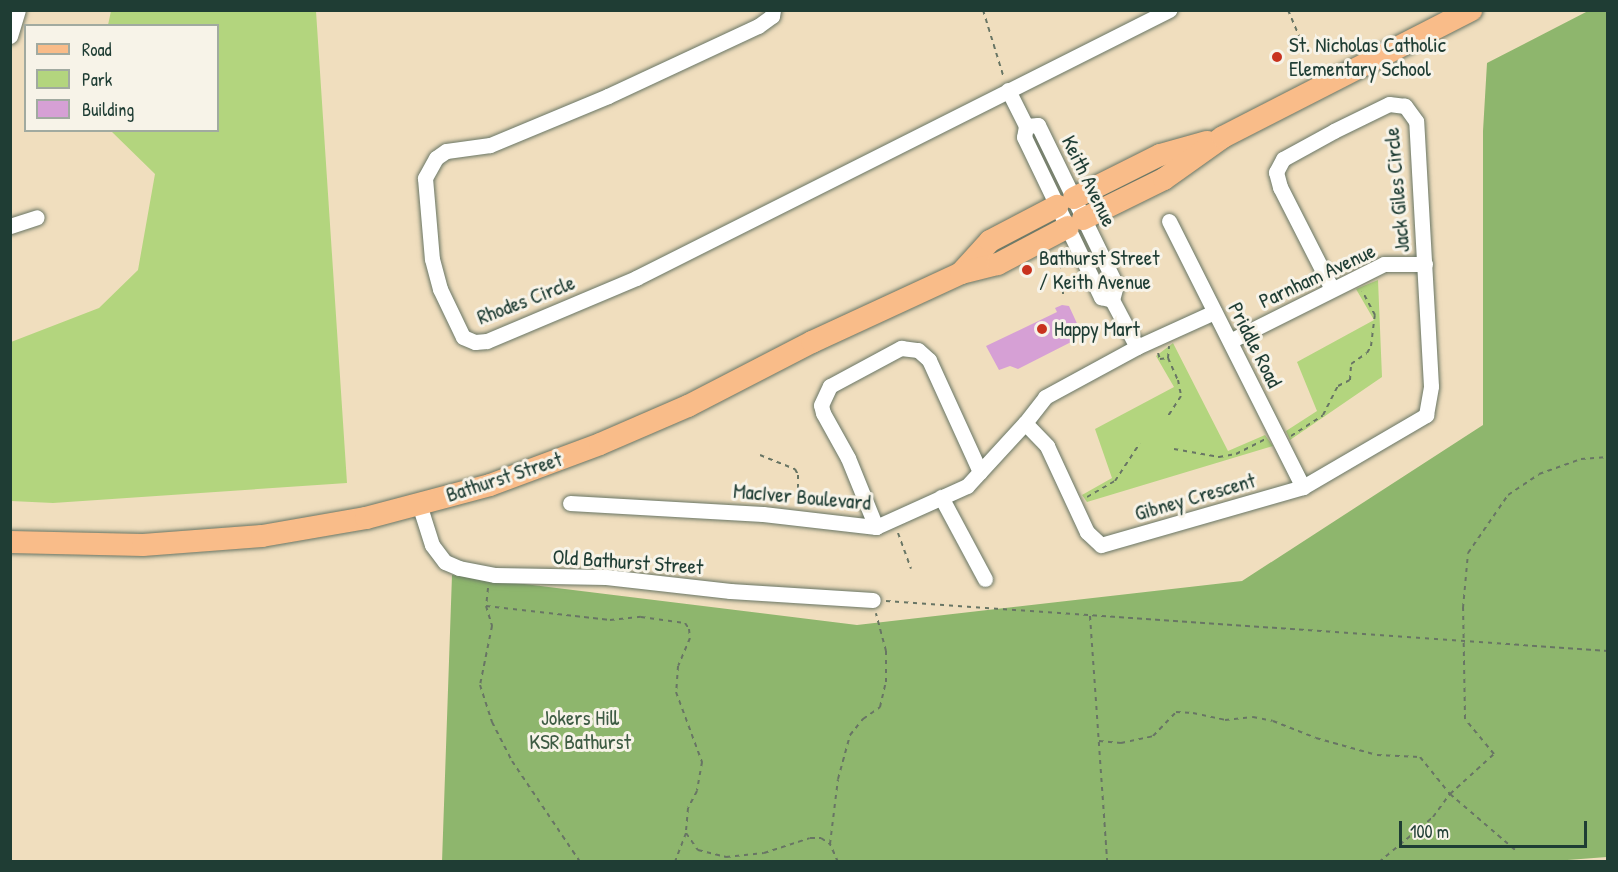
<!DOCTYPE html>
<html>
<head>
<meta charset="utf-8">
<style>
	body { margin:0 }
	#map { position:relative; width:1618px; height:872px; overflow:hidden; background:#f0debe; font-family:"Patrick Hand",sans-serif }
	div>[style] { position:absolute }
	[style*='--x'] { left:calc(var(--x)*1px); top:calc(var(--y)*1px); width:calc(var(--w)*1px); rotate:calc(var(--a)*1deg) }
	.green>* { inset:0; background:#b3d57e }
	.forest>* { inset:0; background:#8eb66d }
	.building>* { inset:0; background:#d6a0d5 }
	.path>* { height:2px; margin-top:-1px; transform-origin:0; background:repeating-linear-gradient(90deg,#687564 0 4.5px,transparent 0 9px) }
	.roads { filter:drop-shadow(0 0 2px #687564) drop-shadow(0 0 2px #687564) }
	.minor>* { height:15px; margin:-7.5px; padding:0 7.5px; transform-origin:7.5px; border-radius:7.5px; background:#fff }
	.primary>* { height:22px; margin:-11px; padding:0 11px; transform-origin:11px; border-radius:11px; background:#f9bc89 }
	.dots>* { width:16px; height:16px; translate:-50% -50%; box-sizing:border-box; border:3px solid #f7f3e8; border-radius:50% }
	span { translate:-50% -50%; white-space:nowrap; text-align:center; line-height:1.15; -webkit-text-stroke:6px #f7f3e8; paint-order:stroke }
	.poi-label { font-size:21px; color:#1f3d34 }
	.left { translate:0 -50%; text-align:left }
	.street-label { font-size:21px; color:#1f3d34 }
	.park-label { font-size:21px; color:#3d5b43 }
	.frame { position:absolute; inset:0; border:12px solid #1f3d34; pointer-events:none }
	.legend { position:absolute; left:24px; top:24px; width:195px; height:108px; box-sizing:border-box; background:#f7f3e8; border:2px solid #a1aaa0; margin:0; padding:8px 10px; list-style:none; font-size:18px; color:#1f3d34 }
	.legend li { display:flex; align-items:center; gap:12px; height:30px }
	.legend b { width:30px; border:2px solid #a1aaa0 }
	.scale { position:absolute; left:1399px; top:821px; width:188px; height:27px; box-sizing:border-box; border:3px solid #1f3d34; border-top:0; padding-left:8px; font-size:18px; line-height:21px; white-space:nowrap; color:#1f3d34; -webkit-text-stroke:4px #f7f3e8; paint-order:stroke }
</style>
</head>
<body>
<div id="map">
	<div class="green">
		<i style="clip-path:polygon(111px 11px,316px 11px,347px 483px,53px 503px,11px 501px,11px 342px,99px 308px,138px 270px,155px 174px,111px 131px,218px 130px,218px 26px,108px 25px)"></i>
		<i style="clip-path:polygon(1378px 280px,1382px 377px,1290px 440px,1286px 431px,1317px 411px,1297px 362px,1374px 320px,1356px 289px)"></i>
		<i style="clip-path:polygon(1173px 343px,1228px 451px,1265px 435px,1273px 446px,1087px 502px,1082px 495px,1112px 478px,1095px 429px,1174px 387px,1156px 356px)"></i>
	</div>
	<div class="forest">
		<i style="clip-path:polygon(1588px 11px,1607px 11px,1607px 857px,1541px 862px,442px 862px,452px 575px,857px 625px,1242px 581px,1483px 425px,1483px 131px,1487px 63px)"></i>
	</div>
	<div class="building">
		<i style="clip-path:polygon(1062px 305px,1069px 306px,1080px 330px,1077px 339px,1018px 369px,1010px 366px,999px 370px,986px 346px,1057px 312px,1055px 308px)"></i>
	</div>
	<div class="path">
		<i style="--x:983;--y:10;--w:68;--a:72.9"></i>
		<i style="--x:1288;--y:10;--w:36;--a:67"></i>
		<i style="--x:1061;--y:255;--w:39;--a:87"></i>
		<i style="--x:1158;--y:353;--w:6;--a:72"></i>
		<i style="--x:1160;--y:359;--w:8;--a:-7"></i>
		<i style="--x:1168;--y:358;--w:24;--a:66"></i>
		<i style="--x:1178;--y:380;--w:16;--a:79"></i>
		<i style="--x:1181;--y:396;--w:24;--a:123"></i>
		<i style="--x:1168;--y:358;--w:12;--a:-85"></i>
		<i style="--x:1291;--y:436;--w:38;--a:-33"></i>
		<i style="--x:1323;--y:415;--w:33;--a:-63"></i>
		<i style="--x:1338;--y:386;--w:13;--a:-27"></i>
		<i style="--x:1350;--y:380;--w:16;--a:-86"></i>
		<i style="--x:1351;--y:364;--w:19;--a:-35"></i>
		<i style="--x:1367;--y:353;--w:8;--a:-60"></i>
		<i style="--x:1371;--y:346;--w:31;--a:-83"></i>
		<i style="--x:1375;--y:315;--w:27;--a:-118"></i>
		<i style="--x:1174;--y:449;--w:46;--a:10.1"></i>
		<i style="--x:1219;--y:457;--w:17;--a:-10"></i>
		<i style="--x:1236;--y:454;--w:34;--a:-27"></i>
		<i style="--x:760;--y:455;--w:38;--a:22"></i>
		<i style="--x:795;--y:469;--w:7;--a:63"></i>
		<i style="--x:798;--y:475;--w:28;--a:90"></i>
		<i style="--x:1087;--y:497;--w:32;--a:-30"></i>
		<i style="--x:1115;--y:481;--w:45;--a:-56.7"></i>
		<i style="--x:898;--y:533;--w:38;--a:70"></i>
		<i style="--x:488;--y:588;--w:18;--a:96"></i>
		<i style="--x:486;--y:606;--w:21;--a:73"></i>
		<i style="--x:492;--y:626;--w:60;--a:101.5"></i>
		<i style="--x:480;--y:685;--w:39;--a:72"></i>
		<i style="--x:492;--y:722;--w:44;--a:62.9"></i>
		<i style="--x:512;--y:761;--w:122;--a:56"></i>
		<i style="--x:886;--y:601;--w:724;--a:3.96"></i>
		<i style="--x:486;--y:606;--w:125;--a:6.4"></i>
		<i style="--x:610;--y:620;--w:31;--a:-6"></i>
		<i style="--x:641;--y:617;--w:44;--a:7.8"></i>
		<i style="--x:685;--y:623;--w:7;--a:56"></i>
		<i style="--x:689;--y:629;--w:9;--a:84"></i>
		<i style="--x:690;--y:638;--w:30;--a:113"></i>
		<i style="--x:678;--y:666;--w:26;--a:94"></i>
		<i style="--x:676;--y:692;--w:75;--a:69.6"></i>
		<i style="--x:702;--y:762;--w:29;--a:100"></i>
		<i style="--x:697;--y:791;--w:19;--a:118"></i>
		<i style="--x:688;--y:808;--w:25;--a:95"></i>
		<i style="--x:686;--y:833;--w:31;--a:111"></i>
		<i style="--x:1090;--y:616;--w:247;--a:86"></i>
		<i style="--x:1099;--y:741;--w:22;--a:5"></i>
		<i style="--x:1121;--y:743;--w:33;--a:-12"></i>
		<i style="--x:1153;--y:736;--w:33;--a:-46"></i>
		<i style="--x:1176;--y:712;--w:17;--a:3"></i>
		<i style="--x:1193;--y:713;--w:33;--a:12"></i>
		<i style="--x:1225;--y:720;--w:28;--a:-6"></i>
		<i style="--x:1253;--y:717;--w:20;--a:11"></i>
		<i style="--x:1273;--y:721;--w:46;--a:21.6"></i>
		<i style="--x:1316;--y:738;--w:63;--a:15.6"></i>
		<i style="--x:1377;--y:755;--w:43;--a:2.7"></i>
		<i style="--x:1420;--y:757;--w:48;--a:51"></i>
		<i style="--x:1450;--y:794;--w:86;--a:40.7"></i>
		<i style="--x:686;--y:833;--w:21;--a:55"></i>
		<i style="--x:698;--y:850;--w:29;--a:14"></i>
		<i style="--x:726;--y:857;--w:38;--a:-6"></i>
		<i style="--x:764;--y:853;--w:48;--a:-18.1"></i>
		<i style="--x:810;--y:838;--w:11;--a:0"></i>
		<i style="--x:821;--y:838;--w:11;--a:34"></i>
		<i style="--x:838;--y:862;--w:20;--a:-114"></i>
		<i style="--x:830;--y:844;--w:65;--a:-83"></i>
		<i style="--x:838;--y:779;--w:46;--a:-74.7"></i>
		<i style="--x:850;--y:735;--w:21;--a:-51"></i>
		<i style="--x:863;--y:719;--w:21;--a:-35"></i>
		<i style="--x:880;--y:707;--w:26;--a:-77"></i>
		<i style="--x:886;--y:682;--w:31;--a:-90"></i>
		<i style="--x:886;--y:651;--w:39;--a:-105"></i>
		<i style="--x:1379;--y:862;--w:70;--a:-39.8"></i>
		<i style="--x:1433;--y:817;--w:29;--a:-54"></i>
		<i style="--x:1450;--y:794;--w:59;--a:-42.3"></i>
		<i style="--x:1494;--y:754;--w:45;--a:-129.6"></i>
		<i style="--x:1465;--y:719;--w:111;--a:-91"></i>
		<i style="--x:1463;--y:608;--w:55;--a:-84.8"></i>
		<i style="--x:1468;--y:553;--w:70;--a:-55.4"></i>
		<i style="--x:1508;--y:495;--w:37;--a:-34"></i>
		<i style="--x:1539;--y:474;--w:45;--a:-19.7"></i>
		<i style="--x:1581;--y:459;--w:27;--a:-4"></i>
	</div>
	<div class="roads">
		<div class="minor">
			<i style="--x:773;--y:10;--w:6;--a:99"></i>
			<i style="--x:772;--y:16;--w:17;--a:144"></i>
			<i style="--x:758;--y:26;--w:166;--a:155"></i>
			<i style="--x:608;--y:96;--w:128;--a:157.4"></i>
			<i style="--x:490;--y:145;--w:44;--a:172.2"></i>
			<i style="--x:446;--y:151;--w:12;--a:145"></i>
			<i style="--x:436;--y:158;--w:23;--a:119"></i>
			<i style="--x:425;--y:178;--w:81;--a:85.1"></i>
			<i style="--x:432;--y:259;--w:31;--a:75"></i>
			<i style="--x:440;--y:289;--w:53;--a:64.4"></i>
			<i style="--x:463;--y:337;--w:13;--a:23"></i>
			<i style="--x:475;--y:342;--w:12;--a:-5"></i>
			<i style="--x:487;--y:341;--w:162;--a:-22.9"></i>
			<i style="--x:636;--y:278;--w:597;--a:-26.69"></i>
			<i style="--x:10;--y:36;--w:27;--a:-73"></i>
			<i style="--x:1008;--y:90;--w:40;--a:63.4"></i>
			<i style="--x:1026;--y:126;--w:11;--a:100"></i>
			<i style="--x:1024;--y:137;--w:178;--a:64.3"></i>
			<i style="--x:1101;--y:297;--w:11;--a:15"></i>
			<i style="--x:1026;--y:126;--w:12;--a:-5"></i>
			<i style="--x:1038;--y:125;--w:178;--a:64"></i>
			<i style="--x:1116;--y:285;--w:16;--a:105"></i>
			<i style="--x:1112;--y:300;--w:53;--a:62"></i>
			<i style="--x:1169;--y:221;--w:298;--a:63.3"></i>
			<i style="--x:10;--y:226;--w:28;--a:-18"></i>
			<i style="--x:1230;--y:341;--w:172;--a:-26.6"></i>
			<i style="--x:1384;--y:264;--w:41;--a:0"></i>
			<i style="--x:1025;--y:423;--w:32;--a:46"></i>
			<i style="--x:1047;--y:446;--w:95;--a:65.1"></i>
			<i style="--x:1087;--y:532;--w:19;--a:43"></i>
			<i style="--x:1101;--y:545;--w:210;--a:-16"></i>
			<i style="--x:1303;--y:487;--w:143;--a:-30.3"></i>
			<i style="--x:1426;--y:415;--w:29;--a:-80"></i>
			<i style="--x:1431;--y:386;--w:265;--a:-93.2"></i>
			<i style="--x:1416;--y:121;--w:19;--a:-126"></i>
			<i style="--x:1405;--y:106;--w:16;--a:-173"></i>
			<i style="--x:1389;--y:104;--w:61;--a:153.9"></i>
			<i style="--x:1334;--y:131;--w:58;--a:151.2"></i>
			<i style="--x:1283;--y:159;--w:15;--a:118"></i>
			<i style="--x:1276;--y:172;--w:16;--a:75"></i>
			<i style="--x:1280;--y:187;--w:114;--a:63"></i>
			<i style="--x:941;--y:497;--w:93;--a:61.8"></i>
			<i style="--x:570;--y:503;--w:193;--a:3.3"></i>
			<i style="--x:763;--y:514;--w:114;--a:6.6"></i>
			<i style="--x:876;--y:527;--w:100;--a:-24.3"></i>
			<i style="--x:967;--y:486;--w:86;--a:-47.4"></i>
			<i style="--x:1025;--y:423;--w:33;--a:-52"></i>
			<i style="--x:1045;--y:397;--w:105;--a:-28.5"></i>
			<i style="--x:1137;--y:347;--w:85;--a:-24.4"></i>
			<i style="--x:419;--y:504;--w:43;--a:72.4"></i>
			<i style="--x:432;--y:545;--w:21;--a:53"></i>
			<i style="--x:445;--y:562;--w:15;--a:23"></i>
			<i style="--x:459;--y:568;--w:37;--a:11"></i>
			<i style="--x:495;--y:575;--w:111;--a:1"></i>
			<i style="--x:606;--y:577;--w:125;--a:6.4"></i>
			<i style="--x:730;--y:591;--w:143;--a:3.6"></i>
			<i style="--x:876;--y:527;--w:74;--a:-112.1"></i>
			<i style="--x:848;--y:458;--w:51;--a:-119.1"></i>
			<i style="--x:823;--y:413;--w:8;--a:-104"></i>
			<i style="--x:821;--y:405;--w:21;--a:-65"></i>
			<i style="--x:830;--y:386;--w:81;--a:-28.2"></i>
			<i style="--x:901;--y:348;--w:17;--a:7"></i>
			<i style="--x:918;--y:350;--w:15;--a:42"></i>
			<i style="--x:929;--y:360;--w:123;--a:65.5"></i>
		</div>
		<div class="primary">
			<i style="--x:1074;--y:198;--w:96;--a:-26.6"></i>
			<i style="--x:1160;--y:155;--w:49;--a:-15.5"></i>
			<i style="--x:1083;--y:219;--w:90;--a:-26.3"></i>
			<i style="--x:1164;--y:179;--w:72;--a:-35.4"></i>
			<i style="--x:1223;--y:137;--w:279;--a:-27.1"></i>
			<i style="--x:961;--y:273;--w:43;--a:-47.8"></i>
			<i style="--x:990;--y:241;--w:76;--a:-27.6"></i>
			<i style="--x:10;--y:542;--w:133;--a:1.3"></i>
			<i style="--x:143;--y:545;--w:119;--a:-4.3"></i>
			<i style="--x:262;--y:536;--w:106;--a:-9.8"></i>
			<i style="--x:366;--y:518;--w:128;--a:-14.9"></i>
			<i style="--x:490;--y:485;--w:117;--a:-20.4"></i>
			<i style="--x:600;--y:444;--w:96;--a:-23.4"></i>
			<i style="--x:688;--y:406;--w:140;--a:-27.3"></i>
			<i style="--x:812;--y:342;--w:164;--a:-24.8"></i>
			<i style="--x:961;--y:273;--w:38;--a:-14"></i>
			<i style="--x:998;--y:264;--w:79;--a:-27.9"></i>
		</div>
	</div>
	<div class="dots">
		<i style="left:1277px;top:57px;background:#c8321e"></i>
		<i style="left:1027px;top:270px;background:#c8321e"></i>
		<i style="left:1042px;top:329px;background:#c8321e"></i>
	</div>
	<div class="poi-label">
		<span class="left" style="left:1289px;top:57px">St. Nicholas Catholic<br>Elementary School</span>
		<span class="left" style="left:1039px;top:270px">Bathurst Street<br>/ Keith Avenue</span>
		<span class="left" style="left:1054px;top:329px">Happy Mart</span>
	</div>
	<div class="street-label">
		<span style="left:1089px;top:181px;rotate:64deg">Keith Avenue</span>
		<span style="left:1397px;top:190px;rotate:-95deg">Jack Giles Circle</span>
		<span style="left:1317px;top:276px;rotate:-25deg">Parnham Avenue</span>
		<span style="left:526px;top:300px;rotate:-21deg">Rhodes Circle</span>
		<span style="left:1255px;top:345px;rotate:63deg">Priddle Road</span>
		<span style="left:504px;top:477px;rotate:-18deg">Bathurst Street</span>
		<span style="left:802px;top:497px;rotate:5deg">MacIver Boulevard</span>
		<span style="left:1195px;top:497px;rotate:-16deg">Gibney Crescent</span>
		<span style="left:628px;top:562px;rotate:4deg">Old Bathurst Street</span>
	</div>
	<div class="park-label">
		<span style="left:580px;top:730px">Jokers Hill<br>KSR Bathurst</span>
	</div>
	<div class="frame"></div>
	<ul class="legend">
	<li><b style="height:8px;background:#f9bc89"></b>Road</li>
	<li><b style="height:16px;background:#b3d57e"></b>Park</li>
	<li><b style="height:16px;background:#d6a0d5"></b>Building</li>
	</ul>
	<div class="scale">100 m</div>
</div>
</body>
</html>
